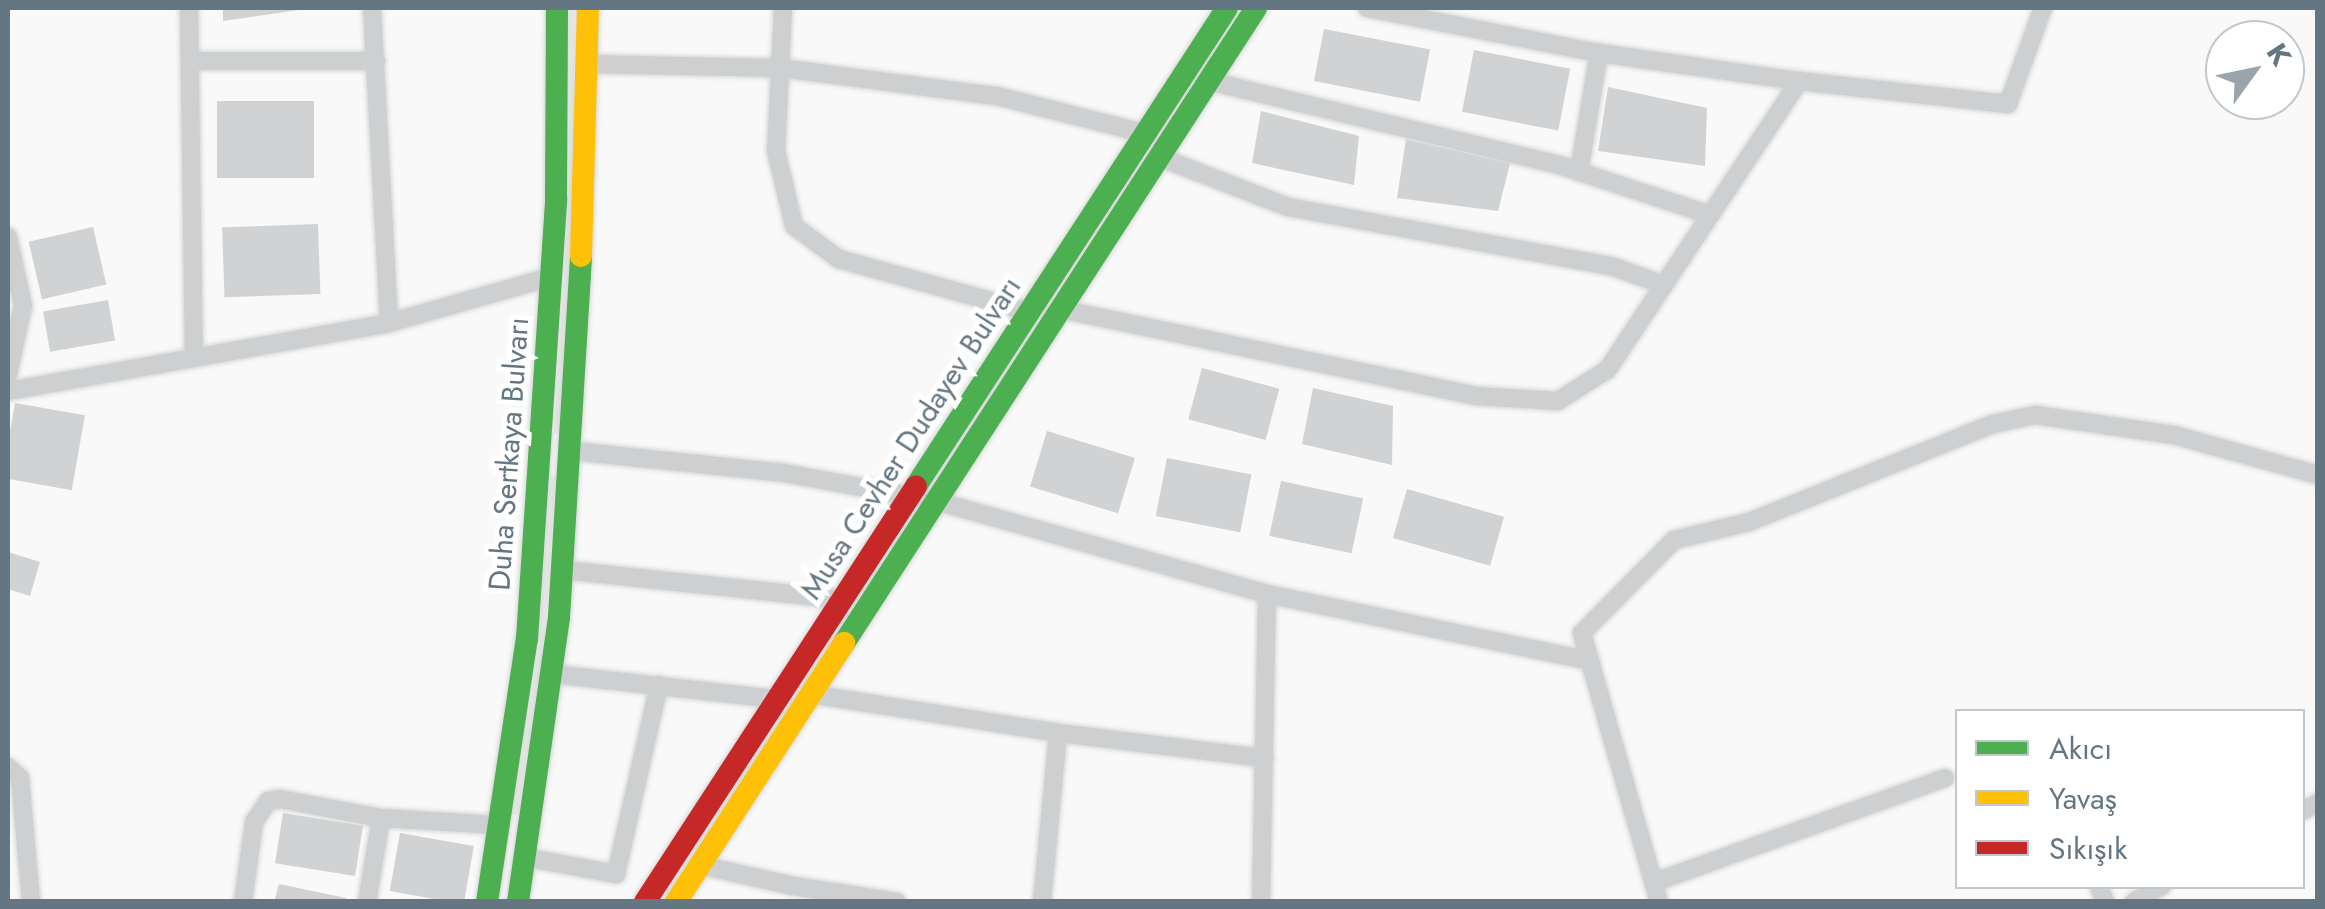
<!DOCTYPE html>
<html>
<head>
<meta charset="utf-8">
<style>
	body { margin:0 }
	#map { position:relative; width:2325px; height:909px; overflow:hidden; background:#f9f9f9; font-family:Jost,sans-serif }
	div>[style] { position:absolute }
	[style*='--x'] { left:calc(var(--x)*1px); top:calc(var(--y)*1px); width:calc(var(--w)*1px); rotate:calc(var(--a)*1deg) }
	.green>* { inset:0; background:#e8ebe6 }
	.building>* { inset:0; background:#d0d2d3; transform-origin:0 0 }
	.roads { filter:drop-shadow(0 0 2px #d5d6d7) drop-shadow(0 0 2px #d5d6d7) }
	.street>* { height:18px; margin:-9px; padding:0 9px; transform-origin:9px; border-radius:9px; background:#cecfd0 }
	.fast>* { height:22px; margin:-11px; padding:0 11px; transform-origin:11px; border-radius:11px; background:#4caf50 }
	.slow>* { height:22px; margin:-11px; padding:0 11px; transform-origin:11px; border-radius:11px; background:#ffc107 }
	.jam>* { height:22px; margin:-11px; padding:0 11px; transform-origin:11px; border-radius:11px; background:#c62828 }
	span { translate:-50% -50%; white-space:nowrap; text-align:center; line-height:1.15; -webkit-text-stroke:10px #fff; paint-order:stroke }
	.street-label { font-size:30px; color:#657683 }
	.frame { position:absolute; inset:0; border:10px solid #657683; pointer-events:none }
	.legend { position:absolute; left:1955px; top:709px; width:350px; height:180px; box-sizing:border-box; background:#fff; border:2px solid #c1c8cd; margin:0; padding:12px 18px; list-style:none; font-size:30px; color:#657683 }
	.legend li { display:flex; align-items:center; gap:20px; height:50px }
	.legend b { width:50px; border:2px solid #c1c8cd }
	.north { position:absolute; left:2205px; top:20px; width:100px; height:100px; box-sizing:border-box; background:#fff; border:2px solid #c1c8cd; border-radius:50%; rotate:57deg; font-size:28px; font-weight:700; line-height:40px; text-align:center; color:#657683 }
	.north::after { content:''; display:block; margin:auto; width:35px; height:45px; background:#99a4ac; clip-path:polygon(50% 0,100% 100%,50% 72%,0 100%) }
</style>
</head>
<body>
<div id="map">
	<div class="green">
		<i style="clip-path:polygon(570px 8px,574px 8px,574px 197px,559px 433px,554px 433px,569px 197px)"></i>
		<i style="clip-path:polygon(556px 475px,543px 651px,518px 814px,512px 814px,538px 654px,550px 476px)"></i>
	</div>
	<div class="building">
		<i style="clip-path:polygon(223px 8px,299px 8px,299px 10px,223px 21px)"></i>
		<i style="left:1324px;top:29px;width:108px;height:53px;rotate:11deg"></i>
		<i style="left:1474px;top:50px;width:98px;height:63px;rotate:11deg"></i>
		<i style="clip-path:polygon(1608px 87px,1707px 108px,1705px 166px,1598px 151px)"></i>
		<i style="left:314px;top:101px;width:77px;height:97px;rotate:90deg"></i>
		<i style="clip-path:polygon(1261px 111px,1359px 136px,1354px 185px,1252px 163px)"></i>
		<i style="clip-path:polygon(1406px 139px,1510px 163px,1498px 211px,1397px 198px)"></i>
		<i style="left:318px;top:224px;width:70px;height:96px;rotate:88deg"></i>
		<i style="left:93px;top:227px;width:59px;height:66px;rotate:77deg"></i>
		<i style="left:108px;top:300px;width:41px;height:66px;rotate:80deg"></i>
		<i style="left:1202px;top:368px;width:80px;height:53px;rotate:15deg"></i>
		<i style="clip-path:polygon(1313px 388px,1393px 406px,1392px 465px,1302px 444px)"></i>
		<i style="left:15px;top:403px;width:71px;height:76px;rotate:10deg"></i>
		<i style="left:1047px;top:431px;width:92px;height:58px;rotate:17deg"></i>
		<i style="left:1167px;top:458px;width:86px;height:59px;rotate:11deg"></i>
		<i style="left:1281px;top:481px;width:84px;height:56px;rotate:12deg"></i>
		<i style="left:1407px;top:489px;width:101px;height:51px;rotate:16deg"></i>
		<i style="clip-path:polygon(8px 552px,40px 562px,30px 596px,8px 589px)"></i>
		<i style="left:283px;top:813px;width:81px;height:51px;rotate:9deg"></i>
		<i style="left:400px;top:833px;width:75px;height:59px;rotate:10deg"></i>
		<i style="clip-path:polygon(279px 884px,346px 898px,345px 902px,274px 902px)"></i>
	</div>
	<div class="roads">
		<div class="street">
			<i style="--x:189;--y:8;--w:348;--a:89.2"></i>
			<i style="--x:372;--y:8;--w:315;--a:86.9"></i>
			<i style="--x:783;--y:8;--w:143;--a:92.8"></i>
			<i style="--x:776;--y:151;--w:77;--a:76.5"></i>
			<i style="--x:794;--y:226;--w:56;--a:36.3"></i>
			<i style="--x:839;--y:259;--w:198;--a:15.5"></i>
			<i style="--x:1367;--y:8;--w:236;--a:11"></i>
			<i style="--x:1599;--y:53;--w:202;--a:8"></i>
			<i style="--x:1799;--y:81;--w:210;--a:6.3"></i>
			<i style="--x:2008;--y:104;--w:102;--a:-70"></i>
			<i style="--x:190;--y:61;--w:186;--a:0"></i>
			<i style="--x:588;--y:64;--w:192;--a:1.2"></i>
			<i style="--x:780;--y:68;--w:219;--a:7.4"></i>
			<i style="--x:997;--y:96;--w:155;--a:14.2"></i>
			<i style="--x:1209;--y:81;--w:363;--a:13.5"></i>
			<i style="--x:1562;--y:166;--w:156;--a:18.3"></i>
			<i style="--x:1159;--y:157;--w:138;--a:21.2"></i>
			<i style="--x:1288;--y:207;--w:328;--a:10.4"></i>
			<i style="--x:1611;--y:266;--w:56;--a:19.7"></i>
			<i style="--x:1579;--y:172;--w:121;--a:-80.5"></i>
			<i style="--x:8;--y:237;--w:71;--a:77.7"></i>
			<i style="--x:23;--y:306;--w:70;--a:102.4"></i>
			<i style="--x:1060;--y:309;--w:425;--a:11.8"></i>
			<i style="--x:1476;--y:396;--w:82;--a:3.5"></i>
			<i style="--x:1558;--y:401;--w:59;--a:-32.6"></i>
			<i style="--x:1608;--y:369;--w:346;--a:-56.4"></i>
			<i style="--x:8;--y:391;--w:387;--a:-10.1"></i>
			<i style="--x:389;--y:323;--w:168;--a:-15.9"></i>
			<i style="--x:572;--y:451;--w:213;--a:5.9"></i>
			<i style="--x:784;--y:473;--w:155;--a:10.4"></i>
			<i style="--x:936;--y:501;--w:344;--a:15.7"></i>
			<i style="--x:1267;--y:594;--w:330;--a:11.7"></i>
			<i style="--x:563;--y:570;--w:280;--a:6"></i>
			<i style="--x:553;--y:674;--w:225;--a:6.4"></i>
			<i style="--x:810;--y:694;--w:251;--a:8.9"></i>
			<i style="--x:1058;--y:733;--w:208;--a:6.9"></i>
			<i style="--x:8;--y:767;--w:16;--a:43"></i>
			<i style="--x:20;--y:778;--w:124;--a:84.9"></i>
			<i style="--x:2302;--y:811;--w:18;--a:-27"></i>
			<i style="--x:524;--y:857;--w:94;--a:10.5"></i>
			<i style="--x:616;--y:874;--w:194;--a:-77.2"></i>
			<i style="--x:700;--y:865;--w:95;--a:12.7"></i>
			<i style="--x:793;--y:886;--w:105;--a:8.7"></i>
			<i style="--x:1655;--y:882;--w:308;--a:-19.7"></i>
			<i style="--x:2099;--y:886;--w:17;--a:69"></i>
			<i style="--x:243;--y:902;--w:81;--a:-82.2"></i>
			<i style="--x:254;--y:822;--w:25;--a:-56"></i>
			<i style="--x:268;--y:801;--w:12;--a:-9"></i>
			<i style="--x:280;--y:799;--w:103;--a:10.7"></i>
			<i style="--x:381;--y:818;--w:117;--a:3.4"></i>
			<i style="--x:367;--y:902;--w:85;--a:-80.5"></i>
			<i style="--x:1042;--y:902;--w:170;--a:-84.6"></i>
			<i style="--x:1261;--y:902;--w:308;--a:-88.9"></i>
			<i style="--x:1659;--y:902;--w:280;--a:-106"></i>
			<i style="--x:1582;--y:633;--w:131;--a:-45.3"></i>
			<i style="--x:1674;--y:540;--w:77;--a:-13.5"></i>
			<i style="--x:1749;--y:522;--w:263;--a:-21.9"></i>
			<i style="--x:1993;--y:424;--w:43;--a:-12.1"></i>
			<i style="--x:2035;--y:415;--w:140;--a:8.2"></i>
			<i style="--x:2174;--y:435;--w:149;--a:15.5"></i>
			<i style="--x:2134;--y:902;--w:32;--a:-30"></i>
		</div>
		<div class="fast">
			<i style="--x:916;--y:486;--w:570;--a:-56.95"></i>
			<i style="--x:844;--y:643;--w:757;--a:-57.02"></i>
			<i style="--x:487;--y:902;--w:266;--a:-81.4"></i>
			<i style="--x:527;--y:639;--w:442;--a:-86.2"></i>
			<i style="--x:556;--y:198;--w:190;--a:-89.7"></i>
			<i style="--x:518;--y:902;--w:288;--a:-81.8"></i>
			<i style="--x:559;--y:617;--w:362;--a:-86.5"></i>
		</div>
		<div class="slow">
			<i style="--x:581;--y:256;--w:248;--a:-88.4"></i>
			<i style="--x:676;--y:902;--w:309;--a:-57"></i>
		</div>
		<div class="jam">
			<i style="--x:645;--y:902;--w:496;--a:-56.9"></i>
		</div>
	</div>
	<div class="street-label">
		<span style="left:911px;top:438px;rotate:-57deg">Musa Cevher Dudayev Bulvarı</span>
		<span style="left:509px;top:454px;rotate:-86deg">Duha Sertkaya Bulvarı</span>
	</div>
	<div class="frame"></div>
	<ul class="legend">
	<li><b style="height:12px;background:#4caf50"></b>Akıcı</li>
	<li><b style="height:12px;background:#ffc107"></b>Yavaş</li>
	<li><b style="height:12px;background:#c62828"></b>Sıkışık</li>
	</ul>
	<div class="north">K</div>
</div>
</body>
</html>
